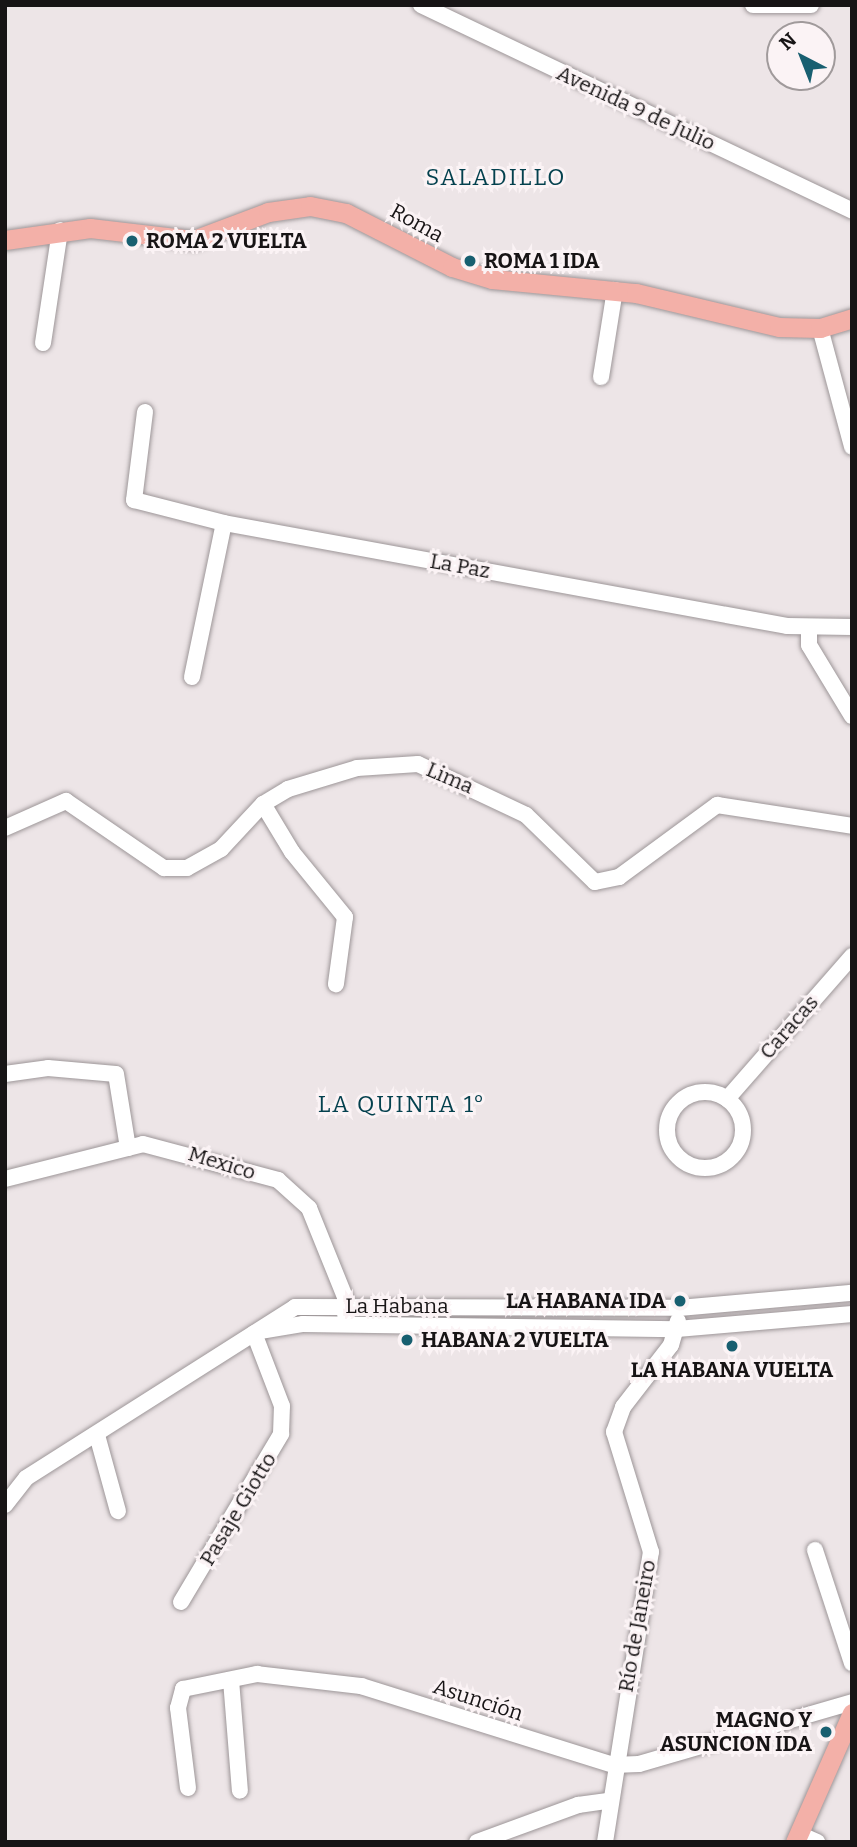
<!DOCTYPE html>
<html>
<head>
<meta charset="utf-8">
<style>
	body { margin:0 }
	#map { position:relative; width:857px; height:1847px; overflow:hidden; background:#ede5e7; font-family:Bitter,serif }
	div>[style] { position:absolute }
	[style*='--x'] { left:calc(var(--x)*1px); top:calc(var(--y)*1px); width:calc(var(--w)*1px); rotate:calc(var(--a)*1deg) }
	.roads { filter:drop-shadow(0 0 2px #9d9698) drop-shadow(0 0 2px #9d9698) }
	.minor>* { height:16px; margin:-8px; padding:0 8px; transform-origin:8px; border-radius:8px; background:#fff }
	.minor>.ring { margin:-8px; padding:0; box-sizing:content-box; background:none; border:16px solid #fff; border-radius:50% }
	.major>* { height:19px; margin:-9.5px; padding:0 9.5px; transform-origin:9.5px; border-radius:9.5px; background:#f3b0a8 }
	.dots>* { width:19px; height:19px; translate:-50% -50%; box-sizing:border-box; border:4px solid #fbf3f5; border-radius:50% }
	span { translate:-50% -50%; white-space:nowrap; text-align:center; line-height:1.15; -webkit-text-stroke:6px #fbf3f5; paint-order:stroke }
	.street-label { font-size:21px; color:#171415 }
	.poi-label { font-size:21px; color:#171415; font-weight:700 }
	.left { translate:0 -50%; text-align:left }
	.right { translate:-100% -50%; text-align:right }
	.neighbourhood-label { font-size:23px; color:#04414e; letter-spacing:2px }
	.frame { position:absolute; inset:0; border:7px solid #171415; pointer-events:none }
	.north { position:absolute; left:766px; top:21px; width:70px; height:70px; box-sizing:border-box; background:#fbf3f5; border:2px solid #a09a9b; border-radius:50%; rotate:318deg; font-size:19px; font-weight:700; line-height:28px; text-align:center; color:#171415 }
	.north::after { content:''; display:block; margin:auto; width:24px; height:32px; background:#185f70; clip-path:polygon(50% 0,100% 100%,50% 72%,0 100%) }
</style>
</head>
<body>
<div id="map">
	<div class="roads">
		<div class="minor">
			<i style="--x:421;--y:5;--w:478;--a:25.5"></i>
			<i style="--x:753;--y:5;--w:58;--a:0"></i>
			<i style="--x:820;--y:328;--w:123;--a:74.9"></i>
			<i style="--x:43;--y:343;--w:114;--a:-81.4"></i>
			<i style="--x:601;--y:377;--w:88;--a:-80.9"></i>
			<i style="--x:145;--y:412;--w:89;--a:97.1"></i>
			<i style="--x:134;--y:500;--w:93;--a:14.3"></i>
			<i style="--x:809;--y:629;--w:16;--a:90"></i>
			<i style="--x:809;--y:645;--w:83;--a:58.8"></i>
			<i style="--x:192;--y:677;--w:157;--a:-78.3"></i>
			<i style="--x:224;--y:523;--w:572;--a:10.37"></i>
			<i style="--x:787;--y:626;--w:65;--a:0.9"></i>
			<i style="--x:263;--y:804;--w:56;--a:58.9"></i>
			<i style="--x:292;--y:852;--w:84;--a:50.8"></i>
			<i style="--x:345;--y:917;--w:68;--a:97.7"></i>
			<i style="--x:5;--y:828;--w:67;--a:-23.9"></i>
			<i style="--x:66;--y:801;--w:119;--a:34.4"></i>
			<i style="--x:164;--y:868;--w:23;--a:0"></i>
			<i style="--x:187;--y:868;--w:39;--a:-29"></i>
			<i style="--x:221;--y:849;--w:62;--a:-47"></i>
			<i style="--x:263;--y:804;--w:29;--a:-31"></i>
			<i style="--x:288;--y:789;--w:72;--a:-16.9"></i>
			<i style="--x:357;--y:768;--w:61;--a:-3.8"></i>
			<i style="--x:418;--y:764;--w:119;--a:25.3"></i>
			<i style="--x:526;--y:815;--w:96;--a:44.2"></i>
			<i style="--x:595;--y:882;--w:25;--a:-12"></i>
			<i style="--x:619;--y:877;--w:122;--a:-36.3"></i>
			<i style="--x:717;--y:805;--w:137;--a:8.8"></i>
			<i style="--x:5;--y:1074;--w:43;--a:-7.9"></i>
			<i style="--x:48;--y:1068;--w:68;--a:5"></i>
			<i style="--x:116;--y:1074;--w:75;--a:80.8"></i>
			<i class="ring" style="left:667px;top:1092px;width:60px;height:60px"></i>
			<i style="--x:727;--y:1099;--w:190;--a:-48.8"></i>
			<i style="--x:5;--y:1179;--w:142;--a:-14.2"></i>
			<i style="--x:143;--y:1144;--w:140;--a:14.9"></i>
			<i style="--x:278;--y:1180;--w:42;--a:42.1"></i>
			<i style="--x:309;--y:1208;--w:96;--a:68"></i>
			<i style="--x:345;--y:1297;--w:17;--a:90"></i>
			<i style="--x:260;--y:1331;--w:44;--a:-9.2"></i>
			<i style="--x:303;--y:1324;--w:374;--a:0.8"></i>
			<i style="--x:677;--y:1329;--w:176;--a:-4.9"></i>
			<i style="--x:97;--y:1435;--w:79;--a:74.6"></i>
			<i style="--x:5;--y:1505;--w:34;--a:-52"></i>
			<i style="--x:26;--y:1478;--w:319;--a:-32.4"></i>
			<i style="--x:295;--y:1307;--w:384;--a:0.1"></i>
			<i style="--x:679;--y:1308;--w:174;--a:-5"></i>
			<i style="--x:815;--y:1550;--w:119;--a:71.9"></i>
			<i style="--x:181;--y:1602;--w:196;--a:-59.2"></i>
			<i style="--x:281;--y:1434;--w:28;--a:-88"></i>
			<i style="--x:282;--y:1406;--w:78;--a:-111"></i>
			<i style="--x:231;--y:1680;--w:111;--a:85.4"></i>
			<i style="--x:188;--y:1788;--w:81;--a:-97.1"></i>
			<i style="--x:178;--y:1708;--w:20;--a:-75"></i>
			<i style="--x:183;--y:1689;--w:76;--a:-11.5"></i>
			<i style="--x:257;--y:1674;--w:105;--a:6.6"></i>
			<i style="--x:361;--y:1686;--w:264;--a:17.4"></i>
			<i style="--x:613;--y:1765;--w:26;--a:-2"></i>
			<i style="--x:639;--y:1764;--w:222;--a:-16.2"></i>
			<i style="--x:799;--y:1834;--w:20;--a:24"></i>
			<i style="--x:477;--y:1842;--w:108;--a:-20.1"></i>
			<i style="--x:578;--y:1805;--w:30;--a:-8"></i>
			<i style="--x:605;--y:1842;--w:294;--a:-81"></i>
			<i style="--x:651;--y:1552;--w:126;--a:-107.1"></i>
			<i style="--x:614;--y:1432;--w:27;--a:-70"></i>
			<i style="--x:623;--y:1407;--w:78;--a:-52.3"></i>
			<i style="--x:671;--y:1345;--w:25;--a:-74"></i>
		</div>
		<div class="major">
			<i style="--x:5;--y:240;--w:86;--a:-8"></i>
			<i style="--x:90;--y:228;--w:105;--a:6.6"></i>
			<i style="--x:194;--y:240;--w:79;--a:-20.7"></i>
			<i style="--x:268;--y:212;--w:42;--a:-8.1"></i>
			<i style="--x:310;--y:206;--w:37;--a:11"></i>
			<i style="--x:346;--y:213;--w:119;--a:27"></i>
			<i style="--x:452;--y:267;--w:42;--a:16.7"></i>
			<i style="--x:492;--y:279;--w:145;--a:5.6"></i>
			<i style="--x:636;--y:293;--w:147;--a:13.4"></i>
			<i style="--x:779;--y:327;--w:41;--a:1.4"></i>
			<i style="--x:820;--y:328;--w:34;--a:-17"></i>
			<i style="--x:795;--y:1842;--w:141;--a:-66.2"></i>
		</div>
	</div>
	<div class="dots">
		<i style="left:132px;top:241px;background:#185f70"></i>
		<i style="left:470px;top:261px;background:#185f70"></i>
		<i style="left:680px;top:1301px;background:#185f70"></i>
		<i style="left:407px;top:1340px;background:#185f70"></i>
		<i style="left:732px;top:1346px;background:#185f70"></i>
		<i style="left:826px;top:1732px;background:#185f70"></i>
	</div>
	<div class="street-label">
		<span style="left:636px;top:108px;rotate:25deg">Avenida 9 de Julio</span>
		<span style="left:417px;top:223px;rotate:29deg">Roma</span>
		<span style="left:460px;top:566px;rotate:10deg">La Paz</span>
		<span style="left:450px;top:778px;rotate:23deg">Lima</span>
		<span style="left:789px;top:1027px;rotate:-49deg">Caracas</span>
		<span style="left:222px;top:1163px;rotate:17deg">Mexico</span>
		<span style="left:397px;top:1306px">La Habana</span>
		<span style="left:238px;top:1509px;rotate:-59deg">Pasaje Giotto</span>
		<span style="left:637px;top:1626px;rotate:-80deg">Río de Janeiro</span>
		<span style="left:478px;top:1700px;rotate:18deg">Asunción</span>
	</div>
	<div class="poi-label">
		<span class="left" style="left:146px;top:241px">ROMA 2 VUELTA</span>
		<span class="left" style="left:484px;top:261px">ROMA 1 IDA</span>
		<span class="right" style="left:666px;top:1301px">LA HABANA IDA</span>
		<span class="left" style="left:421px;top:1340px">HABANA 2 VUELTA</span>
		<span style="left:732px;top:1370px">LA HABANA VUELTA</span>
		<span class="right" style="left:812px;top:1732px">MAGNO Y<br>ASUNCION IDA</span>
	</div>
	<div class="neighbourhood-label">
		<span style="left:496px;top:177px">SALADILLO</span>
		<span style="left:402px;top:1104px">LA QUINTA 1°</span>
	</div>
	<div class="frame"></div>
	<div class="north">N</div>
</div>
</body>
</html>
